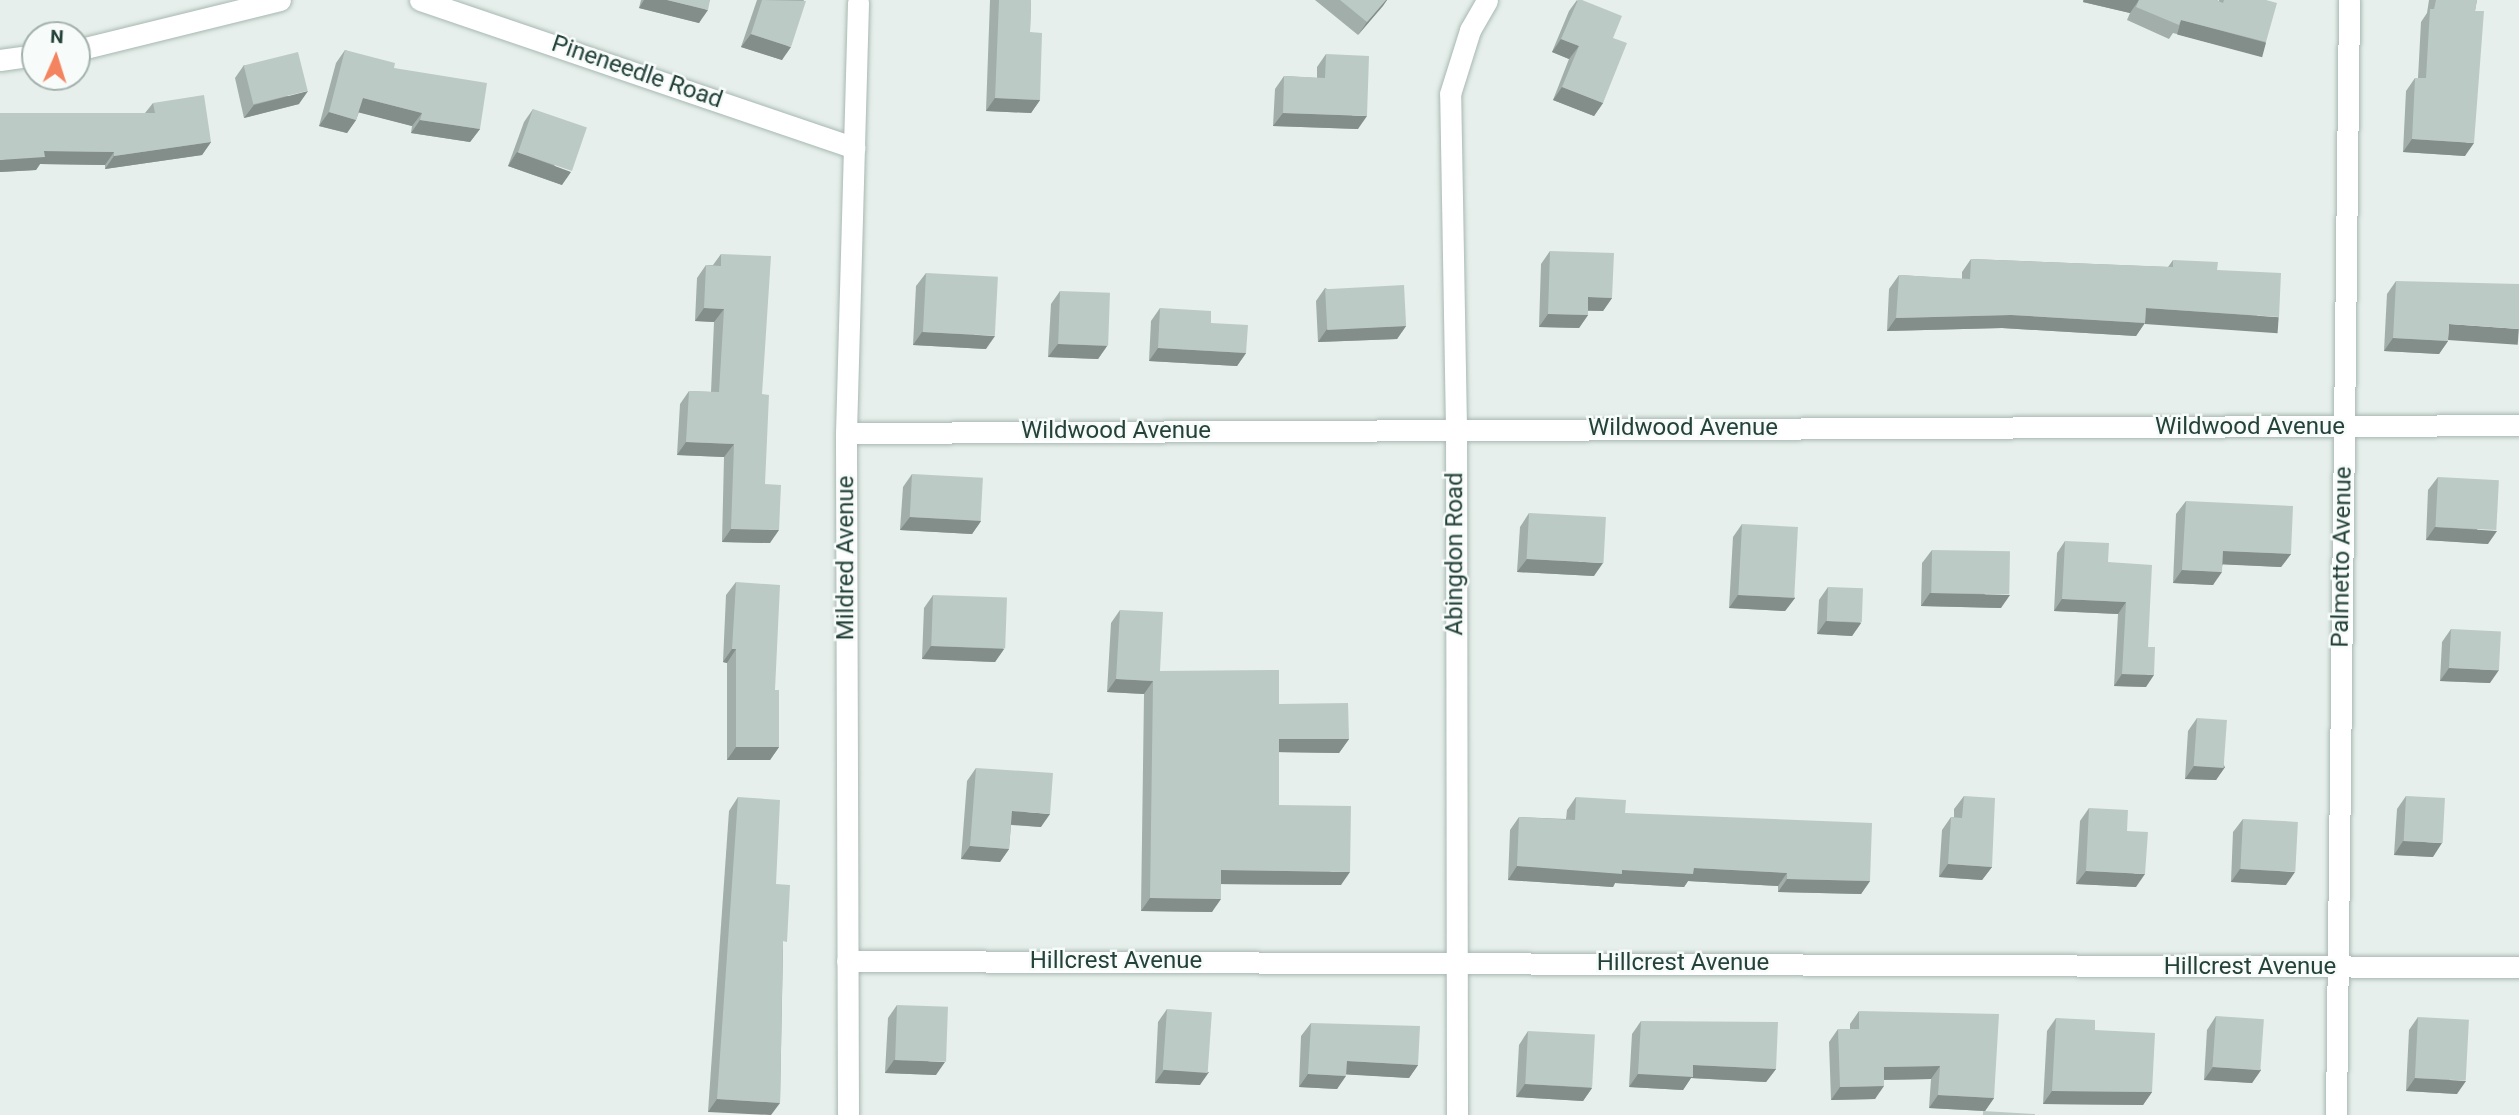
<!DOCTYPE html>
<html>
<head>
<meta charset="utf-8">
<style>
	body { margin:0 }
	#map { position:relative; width:2519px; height:1115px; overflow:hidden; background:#e6efeb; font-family:Roboto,sans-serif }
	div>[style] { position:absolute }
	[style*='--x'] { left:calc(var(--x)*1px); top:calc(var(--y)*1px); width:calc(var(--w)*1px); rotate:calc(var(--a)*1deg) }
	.roads { filter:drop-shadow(0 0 2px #a8b8b2) drop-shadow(0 0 2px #a8b8b2) }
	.street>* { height:21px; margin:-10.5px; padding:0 10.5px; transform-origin:10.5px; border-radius:10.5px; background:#fff }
	.wall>* { inset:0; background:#a1aea9 }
	.shaded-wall>* { inset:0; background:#838d89; transform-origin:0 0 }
	.building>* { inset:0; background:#bbcac4; transform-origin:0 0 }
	span { translate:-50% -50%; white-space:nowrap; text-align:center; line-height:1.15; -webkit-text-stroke:5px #f7fbf9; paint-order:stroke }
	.street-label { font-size:24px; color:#24423a }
	.north { position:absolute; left:21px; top:21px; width:70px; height:70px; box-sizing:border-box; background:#f7fbf9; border:2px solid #a3b1ad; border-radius:50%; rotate:3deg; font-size:19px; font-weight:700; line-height:28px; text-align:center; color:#24423a }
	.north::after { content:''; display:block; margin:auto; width:24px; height:32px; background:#f4845f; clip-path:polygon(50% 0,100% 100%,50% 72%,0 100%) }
</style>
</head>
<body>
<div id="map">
	<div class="roads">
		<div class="street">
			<i style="--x:420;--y:0;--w:459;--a:18.8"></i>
			<i style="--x:77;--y:50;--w:209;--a:-13.8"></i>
			<i style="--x:0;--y:60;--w:35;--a:-8"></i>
			<i style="--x:846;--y:433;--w:1673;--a:-0.27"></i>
			<i style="--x:847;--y:961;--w:1672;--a:0.21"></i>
			<i style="--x:848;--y:1115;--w:682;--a:-90.17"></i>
			<i style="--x:846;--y:433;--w:431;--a:-88.4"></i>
			<i style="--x:1457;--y:1115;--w:687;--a:-90.08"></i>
			<i style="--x:1456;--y:428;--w:334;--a:-91"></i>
			<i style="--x:1450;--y:94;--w:67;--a:-72.6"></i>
			<i style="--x:1470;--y:30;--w:34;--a:-60"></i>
			<i style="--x:2336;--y:1115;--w:1115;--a:-89.33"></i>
		</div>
	</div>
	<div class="wall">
		<i style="clip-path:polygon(641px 0,710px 0,699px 23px,639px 8px)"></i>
		<i style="clip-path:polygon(757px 0,804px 0,782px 60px,741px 47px)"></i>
		<i style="clip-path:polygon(990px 0,1031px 0,1030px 32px,1040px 100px,1031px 113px,986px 111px)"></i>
		<i style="clip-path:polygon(1315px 0,1387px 0,1358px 35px)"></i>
		<i style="clip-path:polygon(1577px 0,1613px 38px,1603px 103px,1594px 116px,1553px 100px,1569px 59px,1552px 52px,1569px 11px)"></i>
		<i style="clip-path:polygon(2083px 0,2216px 0,2219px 1px,2219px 0,2266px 0,2266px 42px,2257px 55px,2173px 33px,2169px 39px,2127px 20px,2130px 13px,2083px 2px)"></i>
		<i style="clip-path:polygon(2429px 0,2477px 0,2475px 11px,2465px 156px,2403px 152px,2406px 91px,2415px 78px,2418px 78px,2421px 22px,2427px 13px)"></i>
		<i style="clip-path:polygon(345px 50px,394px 68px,480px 129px,470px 142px,411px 133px,412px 126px,359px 112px,356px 120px,347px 133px,319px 126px,336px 63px)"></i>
		<i style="clip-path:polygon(1326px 54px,1358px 129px,1273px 126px,1275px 89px,1284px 76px,1317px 78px,1317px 67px)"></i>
		<i style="clip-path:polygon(244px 65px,299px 104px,244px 118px,235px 78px)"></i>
		<i style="clip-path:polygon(153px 103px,211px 142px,202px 155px,105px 169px,105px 165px,40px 164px,36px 170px,0 172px,145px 113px)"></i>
		<i style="clip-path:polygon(533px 109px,562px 185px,508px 166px,524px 122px)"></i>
		<i style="clip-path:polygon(1550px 251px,1612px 298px,1603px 311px,1588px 311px,1588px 315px,1579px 328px,1539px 327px,1541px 264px)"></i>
		<i style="clip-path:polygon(721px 254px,762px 394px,765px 484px,770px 543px,722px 542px,724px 457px,677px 455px,680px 404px,689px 391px,711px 392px,714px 322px,695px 321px,697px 278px,706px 265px,713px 265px)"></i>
		<i style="clip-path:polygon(1971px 259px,2168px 267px,2173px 260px,2217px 270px,2270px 330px,2145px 322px,2136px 336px,2002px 328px,1887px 331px,1889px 289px,1899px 275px,1962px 279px,1962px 272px)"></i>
		<i style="clip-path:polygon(926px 273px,986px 349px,913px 345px,916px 286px)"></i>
		<i style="clip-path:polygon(2396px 281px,2448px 337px,2448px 341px,2439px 354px,2384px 351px,2387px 294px)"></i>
		<i style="clip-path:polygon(1325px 288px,1406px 326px,1397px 339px,1318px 342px,1316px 301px)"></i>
		<i style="clip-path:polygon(1060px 291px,1107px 346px,1098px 359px,1048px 357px,1051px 304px)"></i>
		<i style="clip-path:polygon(1160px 308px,1211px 323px,1246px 353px,1237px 366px,1149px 361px,1151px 321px)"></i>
		<i style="clip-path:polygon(912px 474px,981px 521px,972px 534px,900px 530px,903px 487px)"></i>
		<i style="clip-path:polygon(2438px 477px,2488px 544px,2426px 540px,2428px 490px)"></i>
		<i style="clip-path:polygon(2186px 501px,2291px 554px,2281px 567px,2223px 564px,2213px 585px,2173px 583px,2176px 514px)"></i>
		<i style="clip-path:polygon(1529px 513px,1594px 576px,1517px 572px,1520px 527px)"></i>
		<i style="clip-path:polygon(1742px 524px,1795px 598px,1785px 611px,1729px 608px,1733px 537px)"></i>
		<i style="clip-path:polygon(2065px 541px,2108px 562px,2148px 647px,2146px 687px,2114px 686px,2118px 614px,2054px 611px,2057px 553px)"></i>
		<i style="clip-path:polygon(1932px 550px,2001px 608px,1921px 606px,1922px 563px)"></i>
		<i style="clip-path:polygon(736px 582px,775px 690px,779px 747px,770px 760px,727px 760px,727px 663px,723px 662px,726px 595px)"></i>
		<i style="clip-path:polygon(1828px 587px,1861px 623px,1852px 636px,1817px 634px,1819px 600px)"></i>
		<i style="clip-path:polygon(933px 595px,1004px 649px,995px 662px,922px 659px,924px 608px)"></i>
		<i style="clip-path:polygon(1120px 610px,1160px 671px,1279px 704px,1349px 739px,1339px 753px,1279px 752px,1279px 805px,1341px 885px,1221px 884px,1212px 912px,1141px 911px,1144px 694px,1107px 692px,1111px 623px)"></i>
		<i style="clip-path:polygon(2451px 629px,2490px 683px,2440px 681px,2442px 642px)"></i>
		<i style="clip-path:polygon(2197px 718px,2225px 767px,2216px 780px,2185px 779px,2188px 731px)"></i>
		<i style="clip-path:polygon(976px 768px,1041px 827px,1011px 825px,1009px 849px,1000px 862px,961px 859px,967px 781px)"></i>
		<i style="clip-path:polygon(1964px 796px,1992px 867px,1982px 880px,1939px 877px,1942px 830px,1951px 817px,1954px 817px,1954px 809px)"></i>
		<i style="clip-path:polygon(2406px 796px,2433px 857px,2394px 855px,2397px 809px)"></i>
		<i style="clip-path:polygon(738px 797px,776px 884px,783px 948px,780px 1103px,708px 1112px,729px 811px)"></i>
		<i style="clip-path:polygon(1576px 797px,1625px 813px,1870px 881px,1861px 894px,1778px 892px,1778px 886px,1688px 881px,1684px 887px,1615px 883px,1613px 887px,1508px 880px,1510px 830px,1519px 817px,1566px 819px,1567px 810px)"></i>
		<i style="clip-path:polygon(2089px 808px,2127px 831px,2136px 887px,2076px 884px,2080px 821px)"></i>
		<i style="clip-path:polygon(2243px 819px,2286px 885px,2231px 882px,2233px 832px)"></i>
		<i style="clip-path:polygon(897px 1005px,936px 1075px,885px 1073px,888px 1018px)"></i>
		<i style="clip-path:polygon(1167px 1009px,1200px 1085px,1155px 1083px,1158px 1022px)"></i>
		<i style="clip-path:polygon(1859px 1011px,1994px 1098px,1985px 1111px,1929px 1108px,1931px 1079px,1884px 1080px,1875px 1099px,1831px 1100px,1829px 1042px,1838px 1029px,1850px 1029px,1850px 1024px)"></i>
		<i style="clip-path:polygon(2216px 1016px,2261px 1070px,2252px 1083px,2204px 1080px,2207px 1030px)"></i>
		<i style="clip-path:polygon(2418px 1017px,2457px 1094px,2406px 1091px,2409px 1030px)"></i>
		<i style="clip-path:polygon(2056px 1018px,2095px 1030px,2152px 1092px,2143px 1105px,2043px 1104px,2047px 1031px)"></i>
		<i style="clip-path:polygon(1641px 1021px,1776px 1069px,1766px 1082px,1691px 1078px,1683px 1090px,1629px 1087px,1632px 1034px)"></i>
		<i style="clip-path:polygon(1311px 1023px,1418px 1065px,1409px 1078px,1346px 1074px,1337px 1089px,1299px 1087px,1301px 1036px)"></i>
		<i style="clip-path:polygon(1528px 1031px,1592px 1088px,1583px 1101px,1516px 1097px,1519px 1045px)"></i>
	</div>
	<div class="shaded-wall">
		<i style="clip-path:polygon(644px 0,667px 0,708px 10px,699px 23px,639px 8px)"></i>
		<i style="clip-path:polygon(1386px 0,1387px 0,1383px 6px,1358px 35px,1367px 22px)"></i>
		<i style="clip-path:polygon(2084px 0,2139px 0,2130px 13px,2083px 2px)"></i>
		<i style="left:2181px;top:20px;width:88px;height:15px;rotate:15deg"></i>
		<i style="clip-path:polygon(751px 34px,791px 47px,782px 60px,741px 47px)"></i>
		<i style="clip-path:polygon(1561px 39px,1579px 46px,1569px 59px,1552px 52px)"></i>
		<i style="clip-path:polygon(1562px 87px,1603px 103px,1594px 116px,1553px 100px)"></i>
		<i style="clip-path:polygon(308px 91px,299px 104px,244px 118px,254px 105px)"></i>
		<i style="clip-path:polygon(363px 98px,422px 113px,412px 126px,353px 111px)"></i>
		<i style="clip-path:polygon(995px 98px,1040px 100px,1031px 113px,986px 111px)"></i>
		<i style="clip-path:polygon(329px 112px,356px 120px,347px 133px,319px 126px)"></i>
		<i style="clip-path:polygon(1283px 113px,1367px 116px,1358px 129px,1273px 126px)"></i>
		<i style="clip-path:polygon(420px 120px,480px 129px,470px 142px,411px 133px)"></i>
		<i style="clip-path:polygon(2412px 139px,2474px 143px,2465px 156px,2403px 152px)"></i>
		<i style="clip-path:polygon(211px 142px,202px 155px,105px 169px,114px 156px)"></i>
		<i style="clip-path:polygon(44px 151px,114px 152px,105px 165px,40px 164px,36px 170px,0 172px,0 160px)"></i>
		<i style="clip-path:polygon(517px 152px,571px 172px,562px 185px,508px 166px)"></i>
		<i style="clip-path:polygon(1588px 297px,1612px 298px,1603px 311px,1579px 310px)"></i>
		<i style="clip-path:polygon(704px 308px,724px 309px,714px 322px,695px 321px)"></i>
		<i style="left:2146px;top:308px;width:133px;height:16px;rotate:4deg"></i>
		<i style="clip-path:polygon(1548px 314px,1588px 315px,1579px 328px,1539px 327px)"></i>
		<i style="clip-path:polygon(2011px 315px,2145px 323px,2136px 336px,2002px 328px,1887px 331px,1896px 318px)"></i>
		<i style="left:2449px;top:324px;width:70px;height:16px;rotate:4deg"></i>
		<i style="clip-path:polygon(1406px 326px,1397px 339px,1318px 342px,1327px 329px)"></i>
		<i style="clip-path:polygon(922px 332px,995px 336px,986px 349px,913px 345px)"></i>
		<i style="clip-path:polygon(2393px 338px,2448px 341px,2439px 354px,2384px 351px)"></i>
		<i style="clip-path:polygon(1058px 344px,1107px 346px,1098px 359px,1048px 357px)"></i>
		<i style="clip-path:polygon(1158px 348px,1246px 353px,1237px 366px,1149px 361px)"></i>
		<i style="clip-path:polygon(686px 442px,734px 444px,724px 457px,677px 455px)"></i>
		<i style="clip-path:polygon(910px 517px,981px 521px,972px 534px,900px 530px)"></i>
		<i style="clip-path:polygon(2435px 527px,2497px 531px,2488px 544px,2426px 540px)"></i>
		<i style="clip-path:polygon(731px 529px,779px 530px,770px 543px,722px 542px)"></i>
		<i style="clip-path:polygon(2223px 551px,2291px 554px,2281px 567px,2214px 564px)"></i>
		<i style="clip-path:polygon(1527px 559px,1603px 563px,1594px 576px,1517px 572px)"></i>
		<i style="clip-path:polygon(2182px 570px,2222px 572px,2213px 585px,2173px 583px)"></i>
		<i style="clip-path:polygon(1930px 593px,2010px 595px,2001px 608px,1921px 606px)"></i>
		<i style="clip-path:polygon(1738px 595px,1795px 598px,1785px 611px,1729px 608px)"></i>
		<i style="clip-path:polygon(2062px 599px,2126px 602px,2118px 614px,2054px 611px)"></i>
		<i style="clip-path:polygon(1826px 621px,1861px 623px,1852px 636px,1817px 634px)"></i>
		<i style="clip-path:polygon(931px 646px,1004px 649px,995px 662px,922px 659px)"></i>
		<i style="clip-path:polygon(732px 649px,736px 649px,727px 663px,723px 662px)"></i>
		<i style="clip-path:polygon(2449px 668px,2499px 670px,2490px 683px,2440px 681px)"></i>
		<i style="clip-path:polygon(2122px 674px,2154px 675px,2146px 687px,2114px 686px)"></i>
		<i style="clip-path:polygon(1116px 679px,1153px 681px,1144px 694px,1107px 692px)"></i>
		<i style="clip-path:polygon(1279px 739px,1349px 739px,1339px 753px,1270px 752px)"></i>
		<i style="clip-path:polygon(736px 747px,779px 747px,770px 760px,727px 760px)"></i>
		<i style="clip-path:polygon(2194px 766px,2225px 767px,2216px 780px,2185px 779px)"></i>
		<i style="clip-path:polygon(1012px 811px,1050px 814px,1041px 827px,1003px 824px)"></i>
		<i style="clip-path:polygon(2403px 841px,2442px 843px,2433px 857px,2394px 855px)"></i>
		<i style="clip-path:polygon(970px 846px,1009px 849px,1000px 862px,961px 859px)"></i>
		<i style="clip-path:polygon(1948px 864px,1992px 867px,1982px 880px,1939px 877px)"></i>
		<i style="clip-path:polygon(1517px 866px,1622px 870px,1694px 868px,1787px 873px,1778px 886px,1688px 881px,1684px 887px,1615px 883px,1613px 887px,1508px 880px)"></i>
		<i style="clip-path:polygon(2240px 869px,2295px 872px,2286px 885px,2231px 882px)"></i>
		<i style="clip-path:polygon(1221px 870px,1350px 872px,1341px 885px,1212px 884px)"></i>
		<i style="clip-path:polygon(2086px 871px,2145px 874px,2136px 887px,2076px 884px)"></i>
		<i style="clip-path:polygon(1787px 879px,1870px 881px,1861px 894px,1778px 892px)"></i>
		<i style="clip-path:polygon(1150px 898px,1221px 899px,1212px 912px,1141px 911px)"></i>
		<i style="clip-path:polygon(894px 1060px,945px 1062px,936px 1075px,885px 1073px)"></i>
		<i style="clip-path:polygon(1347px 1061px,1418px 1065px,1409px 1078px,1338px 1074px)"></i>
		<i style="clip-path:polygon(1693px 1065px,1776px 1069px,1766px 1082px,1691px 1078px,1683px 1090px,1629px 1087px,1638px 1074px)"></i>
		<i style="clip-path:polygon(1940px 1066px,1931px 1079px,1875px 1080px,1884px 1067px)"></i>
		<i style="clip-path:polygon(2213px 1067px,2261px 1070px,2252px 1083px,2204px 1080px)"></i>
		<i style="clip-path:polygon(1164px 1070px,1209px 1072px,1200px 1085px,1155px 1083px)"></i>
		<i style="clip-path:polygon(1308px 1074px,1346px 1076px,1337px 1089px,1299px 1087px)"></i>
		<i style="clip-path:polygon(2415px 1078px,2466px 1081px,2457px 1094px,2406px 1091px)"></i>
		<i style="clip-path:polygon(1525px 1084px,1592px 1088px,1583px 1101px,1516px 1097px)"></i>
		<i style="clip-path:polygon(1884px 1086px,1875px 1099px,1831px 1100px,1840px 1087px)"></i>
		<i style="clip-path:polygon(2052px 1091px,2152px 1092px,2143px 1105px,2043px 1104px)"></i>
		<i style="clip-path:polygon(1938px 1095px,1994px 1098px,1985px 1111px,1929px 1108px)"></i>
		<i style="clip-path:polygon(717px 1099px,780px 1103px,771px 1115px,708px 1112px)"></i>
	</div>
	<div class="building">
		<i style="clip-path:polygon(667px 0,710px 0,708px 10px)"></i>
		<i style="clip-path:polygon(762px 0,806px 1px,791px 47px,751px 34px)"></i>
		<i style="clip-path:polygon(999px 0,1031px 0,1030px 32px,1042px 33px,1040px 100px,995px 98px)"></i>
		<i style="clip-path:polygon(1340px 0,1386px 0,1367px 22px)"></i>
		<i style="clip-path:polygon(1578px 0,1582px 0,1622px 16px,1613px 38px,1627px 43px,1603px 103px,1562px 87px,1579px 46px,1561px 39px)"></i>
		<i style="clip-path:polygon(2138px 0,2216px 0,2223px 3px,2224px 0,2266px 0,2277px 3px,2266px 42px,2181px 20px,2179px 25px,2136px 7px,2139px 0)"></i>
		<i style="clip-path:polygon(2436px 0,2477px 0,2475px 11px,2484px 11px,2474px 143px,2412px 139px,2415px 78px,2426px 78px,2430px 9px,2434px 9px)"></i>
		<i style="clip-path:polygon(345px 50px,395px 63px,394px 68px,487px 83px,480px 129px,420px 120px,422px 113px,363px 98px,356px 120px,329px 112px)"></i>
		<i style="left:298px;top:52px;width:40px;height:56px;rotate:76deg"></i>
		<i style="clip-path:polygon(1326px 54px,1369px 56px,1367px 116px,1283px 113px,1284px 76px,1325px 78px)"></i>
		<i style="clip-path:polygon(204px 95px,211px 142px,114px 156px,114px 152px,44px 151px,45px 157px,0 160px,0 113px,155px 113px,153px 103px)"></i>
		<i style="left:533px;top:109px;width:57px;height:46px;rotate:19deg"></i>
		<i style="clip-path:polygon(1550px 251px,1614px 253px,1612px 298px,1588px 297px,1588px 315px,1548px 314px)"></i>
		<i style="clip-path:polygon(721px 254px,771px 256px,762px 394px,769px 395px,765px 484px,781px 485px,779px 530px,731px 529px,734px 444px,686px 442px,689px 391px,719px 392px,724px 309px,704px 308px,706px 265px,721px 266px)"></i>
		<i style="clip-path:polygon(1971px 259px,2173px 267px,2173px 260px,2218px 262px,2217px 270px,2281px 273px,2279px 317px,2146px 308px,2145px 323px,2011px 315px,1896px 318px,1899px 275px,1970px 279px)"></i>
		<i style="left:926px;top:273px;width:72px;height:59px;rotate:3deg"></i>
		<i style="clip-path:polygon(2396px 281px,2519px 284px,2519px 329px,2449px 324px,2448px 341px,2393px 338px)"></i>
		<i style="left:1404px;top:285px;width:41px;height:79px;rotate:87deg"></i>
		<i style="left:1060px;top:291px;width:50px;height:53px;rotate:2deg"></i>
		<i style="clip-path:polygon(1160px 308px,1211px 311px,1211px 323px,1248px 325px,1246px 353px,1158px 348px)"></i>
		<i style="left:912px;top:474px;width:71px;height:43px;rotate:3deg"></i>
		<i style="left:2438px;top:477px;width:61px;height:50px;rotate:3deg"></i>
		<i style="clip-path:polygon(2186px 501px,2293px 506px,2291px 554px,2223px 551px,2222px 572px,2182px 570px)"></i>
		<i style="left:1529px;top:513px;width:77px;height:46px;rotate:3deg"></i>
		<i style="left:1742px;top:524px;width:56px;height:71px;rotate:3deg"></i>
		<i style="clip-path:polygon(2065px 541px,2109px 543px,2108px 562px,2152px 565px,2148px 647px,2155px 647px,2154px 675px,2122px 674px,2126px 602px,2062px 599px)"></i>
		<i style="left:1932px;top:550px;width:78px;height:43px;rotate:1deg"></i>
		<i style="clip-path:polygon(736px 582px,780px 585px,775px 690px,779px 690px,779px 747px,736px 747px,736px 649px,732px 649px)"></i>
		<i style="left:1828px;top:587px;width:35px;height:34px;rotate:2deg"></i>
		<i style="left:933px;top:595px;width:74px;height:51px;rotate:2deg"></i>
		<i style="clip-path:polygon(1120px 610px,1163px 612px,1160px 671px,1279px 670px,1279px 704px,1348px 703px,1349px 739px,1279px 739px,1279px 805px,1351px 806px,1350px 872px,1221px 870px,1221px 899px,1150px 898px,1153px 681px,1116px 679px)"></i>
		<i style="left:2451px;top:629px;width:50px;height:39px;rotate:3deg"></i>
		<i style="left:2197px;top:718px;width:30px;height:48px;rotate:4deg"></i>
		<i style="clip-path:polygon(976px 768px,1053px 773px,1050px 814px,1012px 811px,1009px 849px,970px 846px)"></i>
		<i style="clip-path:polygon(1964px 796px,1995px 798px,1992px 867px,1948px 864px,1951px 817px,1962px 818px)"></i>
		<i style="left:2406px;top:796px;width:39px;height:45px;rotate:3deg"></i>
		<i style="clip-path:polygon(738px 797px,780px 800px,776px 884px,790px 885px,787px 942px,783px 941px,780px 1103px,717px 1099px)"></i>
		<i style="clip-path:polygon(1576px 797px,1626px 800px,1625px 813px,1872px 823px,1870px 881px,1787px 879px,1787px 873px,1694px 868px,1693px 874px,1622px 870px,1622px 874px,1517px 866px,1519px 817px,1575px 820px)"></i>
		<i style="clip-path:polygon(2089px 808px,2128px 810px,2127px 831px,2148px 832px,2145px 874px,2086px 871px)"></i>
		<i style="left:2243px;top:819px;width:55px;height:50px;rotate:3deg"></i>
		<i style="left:897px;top:1005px;width:51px;height:55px;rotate:2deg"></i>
		<i style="left:1167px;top:1009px;width:45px;height:61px;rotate:4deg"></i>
		<i style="clip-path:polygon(1859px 1011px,1999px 1014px,1994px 1098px,1938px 1095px,1940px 1066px,1884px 1067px,1884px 1086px,1840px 1087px,1838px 1029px,1859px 1029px)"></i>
		<i style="left:2216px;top:1016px;width:48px;height:51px;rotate:4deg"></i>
		<i style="left:2418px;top:1017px;width:51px;height:61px;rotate:3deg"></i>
		<i style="clip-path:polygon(2056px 1018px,2095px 1020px,2095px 1030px,2155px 1033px,2152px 1092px,2052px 1091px)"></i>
		<i style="clip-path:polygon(1641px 1021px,1778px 1022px,1776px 1069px,1693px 1065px,1693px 1077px,1638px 1074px)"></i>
		<i style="clip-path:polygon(1311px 1023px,1420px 1026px,1418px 1065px,1347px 1061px,1346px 1076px,1308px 1074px)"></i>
		<i style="left:1528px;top:1031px;width:67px;height:53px;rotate:3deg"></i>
		<i style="clip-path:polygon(1983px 1111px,2035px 1114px,2035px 1115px,1983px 1115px)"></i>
	</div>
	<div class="street-label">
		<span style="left:637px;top:72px;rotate:19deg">Pineneedle Road</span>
		<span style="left:2250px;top:427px">Wildwood Avenue</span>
		<span style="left:1683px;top:428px">Wildwood Avenue</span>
		<span style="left:1116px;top:431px">Wildwood Avenue</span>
		<span style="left:1455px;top:554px;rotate:-90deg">Abingdon Road</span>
		<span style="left:2342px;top:557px;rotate:-89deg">Palmetto Avenue</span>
		<span style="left:846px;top:558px;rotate:-90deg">Mildred Avenue</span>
		<span style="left:1116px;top:961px">Hillcrest Avenue</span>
		<span style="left:1683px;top:963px">Hillcrest Avenue</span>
		<span style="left:2250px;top:967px">Hillcrest Avenue</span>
	</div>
	<div class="north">N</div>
</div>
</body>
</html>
